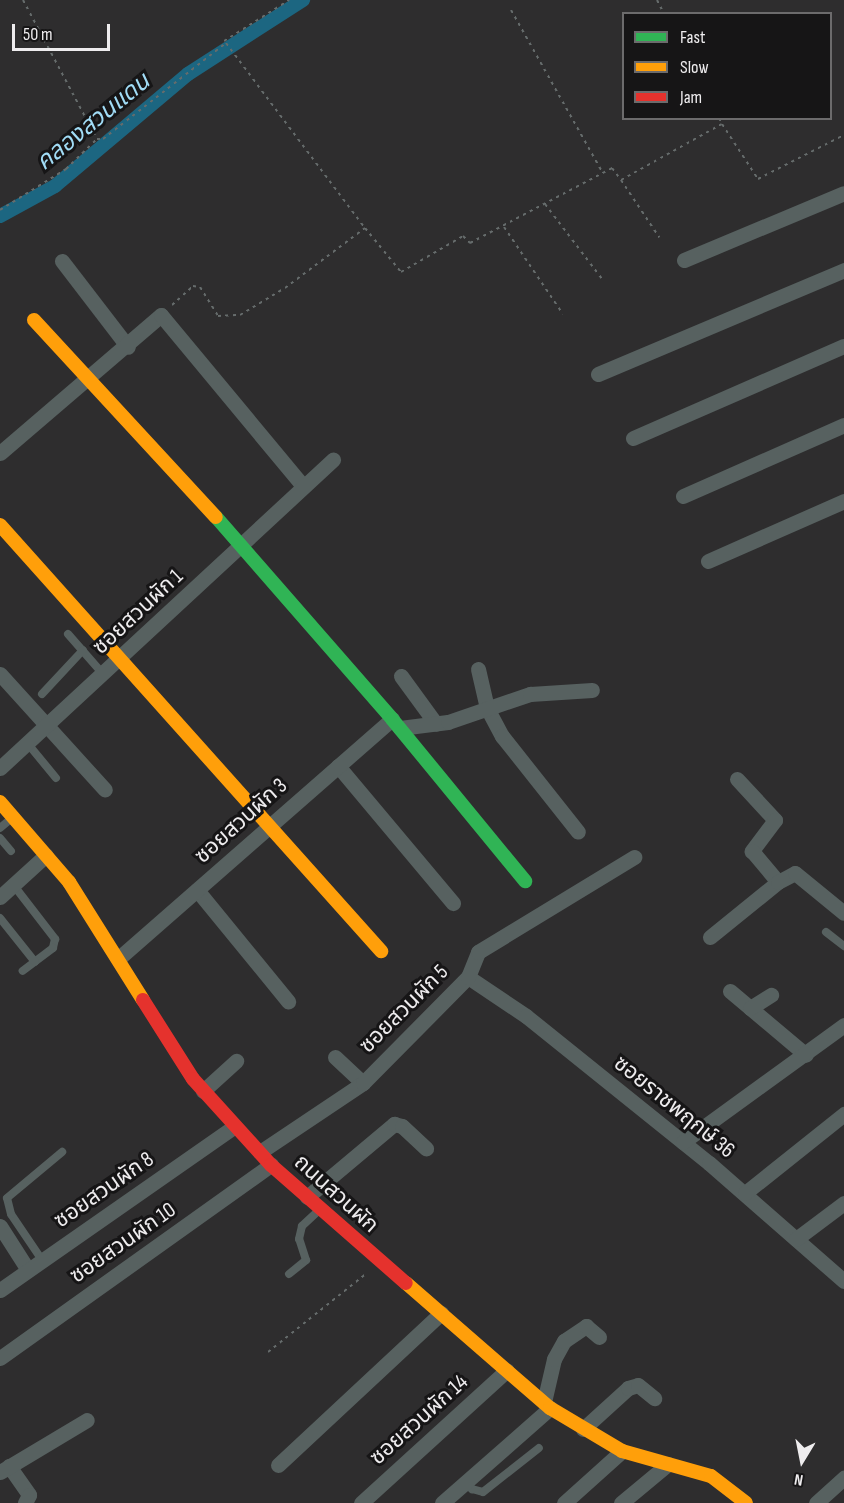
<!DOCTYPE html>
<html>
<head>
<meta charset="utf-8">
<style>
	body { margin:0 }
	#map { position:relative; width:844px; height:1503px; overflow:hidden; background:#2e2d2e; font-family:"Sofia Sans Condensed","Noto Sans Thai",sans-serif }
	div>[style] { position:absolute }
	[style*='--x'] { left:calc(var(--x)*1px); top:calc(var(--y)*1px); width:calc(var(--w)*1px); rotate:calc(var(--a)*1deg) }
	.canal>* { height:14px; margin:-7px; padding:0 7px; transform-origin:7px; border-radius:7px; background:#1c6681 }
	.path>* { height:2px; margin-top:-1px; transform-origin:0; background:repeating-linear-gradient(90deg,#666c6c 0 3px,transparent 0 7.5px) }
	.lane>* { height:8px; margin:-4px; padding:0 4px; transform-origin:4px; border-radius:4px; background:#576160 }
	.street>* { height:15px; margin:-7.5px; padding:0 7.5px; transform-origin:7.5px; border-radius:7.5px; background:#576160 }
	.fast>* { height:14px; margin:-7px; padding:0 7px; transform-origin:7px; border-radius:7px; background:#30b455 }
	.slow>* { height:14px; margin:-7px; padding:0 7px; transform-origin:7px; border-radius:7px; background:#ff9f0a }
	.jam>* { height:14px; margin:-7px; padding:0 7px; transform-origin:7px; border-radius:7px; background:#e5322d }
	span { translate:-50% -50%; white-space:nowrap; text-align:center; line-height:1.15; -webkit-text-stroke:6px #161516; paint-order:stroke }
	.street-label { font-size:22px; color:#eeecee }
	.water-label { font-size:24px; color:#a1dcf6; font-style:italic }
	.legend { position:absolute; left:622px; top:12px; width:210px; height:108px; box-sizing:border-box; background:#161516; border:2px solid #6c6b6c; margin:0; padding:8px 10px; list-style:none; font-size:18px; color:#eeecee }
	.legend li { display:flex; align-items:center; gap:12px; height:30px }
	.legend b { width:30px; border:2px solid #6c6b6c }
	.north { position:absolute; left:772px; top:1431px; width:60px; height:60px; -webkit-text-stroke:4px #161516; paint-order:stroke; rotate:190deg; font-size:16px; font-weight:700; line-height:24px; text-align:center; color:#eeecee }
	.north::after { content:''; display:block; margin:auto; width:21px; height:27px; background:#eeecee; clip-path:polygon(50% 0,100% 100%,50% 72%,0 100%) }
	.scale { position:absolute; left:12px; top:24px; width:98px; height:27px; box-sizing:border-box; border:3px solid #eeecee; border-top:0; padding-left:8px; font-size:18px; line-height:21px; white-space:nowrap; color:#eeecee; -webkit-text-stroke:4px #161516; paint-order:stroke }
</style>
</head>
<body>
<div id="map">
	<div class="canal">
		<i style="--x:0;--y:216;--w:63;--a:-28.6"></i>
		<i style="--x:55;--y:186;--w:174;--a:-40.1"></i>
		<i style="--x:188;--y:74;--w:137;--a:-32.8"></i>
	</div>
	<div class="path">
		<i style="--x:23;--y:0;--w:157;--a:62"></i>
		<i style="--x:657;--y:0;--w:16;--a:63"></i>
		<i style="--x:511;--y:10;--w:187;--a:60.6"></i>
		<i style="--x:224;--y:41;--w:77;--a:-32.2"></i>
		<i style="--x:719;--y:118;--w:7;--a:63"></i>
		<i style="--x:621;--y:180;--w:69;--a:56.3"></i>
		<i style="--x:545;--y:204;--w:96;--a:52.7"></i>
		<i style="--x:0;--y:210;--w:78;--a:-31.8"></i>
		<i style="--x:66;--y:169;--w:43;--a:-44.1"></i>
		<i style="--x:97;--y:139;--w:6;--a:0"></i>
		<i style="--x:103;--y:139;--w:156;--a:-38"></i>
		<i style="--x:226;--y:43;--w:231;--a:53.1"></i>
		<i style="--x:504;--y:227;--w:105;--a:55.9"></i>
		<i style="--x:172;--y:305;--w:28;--a:-42"></i>
		<i style="--x:193;--y:286;--w:7;--a:8"></i>
		<i style="--x:200;--y:287;--w:34;--a:58"></i>
		<i style="--x:218;--y:316;--w:22;--a:-3"></i>
		<i style="--x:240;--y:315;--w:52;--a:-31"></i>
		<i style="--x:285;--y:288;--w:100;--a:-36.9"></i>
		<i style="--x:365;--y:228;--w:57;--a:50.7"></i>
		<i style="--x:401;--y:272;--w:72;--a:-30.1"></i>
		<i style="--x:463;--y:236;--w:10;--a:45"></i>
		<i style="--x:470;--y:243;--w:161;--a:-27.8"></i>
		<i style="--x:612;--y:168;--w:15;--a:53"></i>
		<i style="--x:621;--y:180;--w:115;--a:-29"></i>
		<i style="--x:722;--y:124;--w:66;--a:56.8"></i>
		<i style="--x:758;--y:179;--w:97;--a:-27.1"></i>
		<i style="--x:268;--y:1352;--w:127;--a:-38.6"></i>
	</div>
	<div class="lane">
		<i style="--x:68;--y:634;--w:53;--a:48.8"></i>
		<i style="--x:42;--y:694;--w:60;--a:-47"></i>
		<i style="--x:28;--y:744;--w:44;--a:50.5"></i>
		<i style="--x:0;--y:828;--w:16;--a:-40"></i>
		<i style="--x:0;--y:838;--w:17;--a:50"></i>
		<i style="--x:15;--y:887;--w:66;--a:52.4"></i>
		<i style="--x:55;--y:939;--w:9;--a:103"></i>
		<i style="--x:53;--y:948;--w:38;--a:143"></i>
		<i style="--x:0;--y:918;--w:56;--a:51.5"></i>
		<i style="--x:826;--y:932;--w:23;--a:38"></i>
		<i style="--x:42;--y:1260;--w:55;--a:-124"></i>
		<i style="--x:11;--y:1214;--w:16;--a:-104"></i>
		<i style="--x:7;--y:1198;--w:72;--a:-39.9"></i>
		<i style="--x:289;--y:1274;--w:22;--a:-39"></i>
		<i style="--x:306;--y:1260;--w:22;--a:-108"></i>
		<i style="--x:299;--y:1239;--w:13;--a:-77"></i>
		<i style="--x:302;--y:1226;--w:25;--a:-43"></i>
		<i style="--x:467;--y:1482;--w:9;--a:54"></i>
		<i style="--x:472;--y:1489;--w:11;--a:15"></i>
		<i style="--x:483;--y:1492;--w:71;--a:-38.2"></i>
	</div>
	<div class="street">
		<i style="--x:684;--y:260;--w:173;--a:-22.7"></i>
		<i style="--x:62;--y:261;--w:108;--a:52.5"></i>
		<i style="--x:598;--y:374;--w:267;--a:-22.9"></i>
		<i style="--x:633;--y:438;--w:230;--a:-23.6"></i>
		<i style="--x:0;--y:453;--w:212;--a:-40.6"></i>
		<i style="--x:161;--y:315;--w:222;--a:50.3"></i>
		<i style="--x:683;--y:496;--w:176;--a:-23.8"></i>
		<i style="--x:708;--y:561;--w:149;--a:-23.8"></i>
		<i style="--x:478;--y:669;--w:40;--a:77"></i>
		<i style="--x:487;--y:708;--w:32;--a:62"></i>
		<i style="--x:502;--y:736;--w:122;--a:51.6"></i>
		<i style="--x:0;--y:674;--w:156;--a:47.8"></i>
		<i style="--x:401;--y:676;--w:59;--a:53.9"></i>
		<i style="--x:400;--y:728;--w:48;--a:-7.1"></i>
		<i style="--x:448;--y:722;--w:87;--a:-18.9"></i>
		<i style="--x:530;--y:694;--w:62;--a:-3.7"></i>
		<i style="--x:338;--y:766;--w:179;--a:50"></i>
		<i style="--x:0;--y:768;--w:454;--a:-42.8"></i>
		<i style="--x:737;--y:779;--w:56;--a:47.2"></i>
		<i style="--x:775;--y:820;--w:39;--a:127"></i>
		<i style="--x:752;--y:851;--w:40;--a:50"></i>
		<i style="--x:197;--y:890;--w:144;--a:50.7"></i>
		<i style="--x:0;--y:897;--w:62;--a:-42.4"></i>
		<i style="--x:710;--y:937;--w:87;--a:-39"></i>
		<i style="--x:778;--y:882;--w:19;--a:-28"></i>
		<i style="--x:795;--y:873;--w:63;--a:39.2"></i>
		<i style="--x:119;--y:958;--w:363;--a:-41.2"></i>
		<i style="--x:468;--y:977;--w:70;--a:33.9"></i>
		<i style="--x:526;--y:1016;--w:235;--a:38.8"></i>
		<i style="--x:709;--y:1163;--w:179;--a:41.2"></i>
		<i style="--x:730;--y:991;--w:99;--a:40.1"></i>
		<i style="--x:750;--y:1008;--w:25;--a:-32"></i>
		<i style="--x:335;--y:1057;--w:38;--a:43"></i>
		<i style="--x:203;--y:1091;--w:45;--a:-42.3"></i>
		<i style="--x:683;--y:1142;--w:199;--a:-36"></i>
		<i style="--x:260;--y:1152;--w:124;--a:-33.8"></i>
		<i style="--x:363;--y:1083;--w:149;--a:-45.3"></i>
		<i style="--x:468;--y:977;--w:27;--a:-68"></i>
		<i style="--x:478;--y:952;--w:183;--a:-31.3"></i>
		<i style="--x:745;--y:1193;--w:127;--a:-38.6"></i>
		<i style="--x:307;--y:1197;--w:114;--a:-40"></i>
		<i style="--x:394;--y:1124;--w:8;--a:14"></i>
		<i style="--x:402;--y:1126;--w:33;--a:43"></i>
		<i style="--x:0;--y:1226;--w:52;--a:57.5"></i>
		<i style="--x:796;--y:1239;--w:60;--a:-36.9"></i>
		<i style="--x:0;--y:1290;--w:285;--a:-34.9"></i>
		<i style="--x:0;--y:1358;--w:333;--a:-35.5"></i>
		<i style="--x:544;--y:1402;--w:44;--a:-76.9"></i>
		<i style="--x:554;--y:1359;--w:21;--a:-61"></i>
		<i style="--x:564;--y:1341;--w:27;--a:-34"></i>
		<i style="--x:586;--y:1326;--w:17;--a:40"></i>
		<i style="--x:583;--y:1429;--w:61;--a:-42.3"></i>
		<i style="--x:628;--y:1388;--w:10;--a:-17"></i>
		<i style="--x:638;--y:1385;--w:21;--a:39"></i>
		<i style="--x:278;--y:1465;--w:223;--a:-43"></i>
		<i style="--x:9;--y:1466;--w:35;--a:55"></i>
		<i style="--x:29;--y:1495;--w:9;--a:117"></i>
		<i style="--x:0;--y:1472;--w:101;--a:-30.9"></i>
		<i style="--x:361;--y:1503;--w:197;--a:-42.3"></i>
		<i style="--x:442;--y:1503;--w:144;--a:-41.3"></i>
		<i style="--x:564;--y:1503;--w:78;--a:-41.9"></i>
		<i style="--x:621;--y:1503;--w:61;--a:-39.7"></i>
		<i style="--x:816;--y:1503;--w:38;--a:-42"></i>
	</div>
	<div class="fast">
		<i style="--x:216;--y:517;--w:268;--a:48.9"></i>
		<i style="--x:392;--y:719;--w:210;--a:50.6"></i>
	</div>
	<div class="slow">
		<i style="--x:34;--y:320;--w:268;--a:47.3"></i>
		<i style="--x:0;--y:525;--w:572;--a:48.19"></i>
		<i style="--x:0;--y:802;--w:106;--a:49.2"></i>
		<i style="--x:69;--y:882;--w:139;--a:57.9"></i>
		<i style="--x:406;--y:1283;--w:191;--a:41"></i>
		<i style="--x:550;--y:1408;--w:84;--a:30.8"></i>
		<i style="--x:622;--y:1451;--w:92;--a:15.7"></i>
		<i style="--x:711;--y:1476;--w:44;--a:37.6"></i>
	</div>
	<div class="jam">
		<i style="--x:143;--y:1000;--w:93;--a:57.7"></i>
		<i style="--x:193;--y:1079;--w:116;--a:47.8"></i>
		<i style="--x:271;--y:1165;--w:179;--a:41.2"></i>
	</div>
	<div class="street-label">
		<span style="left:138px;top:612px;rotate:-43deg">ซอยสวนผัก 1</span>
		<span style="left:241px;top:821px;rotate:-42deg">ซอยสวนผัก 3</span>
		<span style="left:404px;top:1009px;rotate:-45deg">ซอยสวนผัก 5</span>
		<span style="left:674px;top:1107px;rotate:39deg">ซอยราชพฤกษ์ 36</span>
		<span style="left:104px;top:1190px;rotate:-35deg">ซอยสวนผัก 8</span>
		<span style="left:336px;top:1194px;rotate:42deg">ถนนสวนผัก</span>
		<span style="left:123px;top:1243px;rotate:-35deg">ซอยสวนผัก 10</span>
		<span style="left:419px;top:1420px;rotate:-42deg">ซอยสวนผัก 14</span>
	</div>
	<div class="water-label">
		<span style="left:93px;top:122px;rotate:-39deg">คลองสวนแดน</span>
	</div>
	<ul class="legend">
	<li><b style="height:8px;background:#30b455"></b>Fast</li>
	<li><b style="height:8px;background:#ff9f0a"></b>Slow</li>
	<li><b style="height:8px;background:#e5322d"></b>Jam</li>
	</ul>
	<div class="north">N</div>
	<div class="scale">50 m</div>
</div>
</body>
</html>
